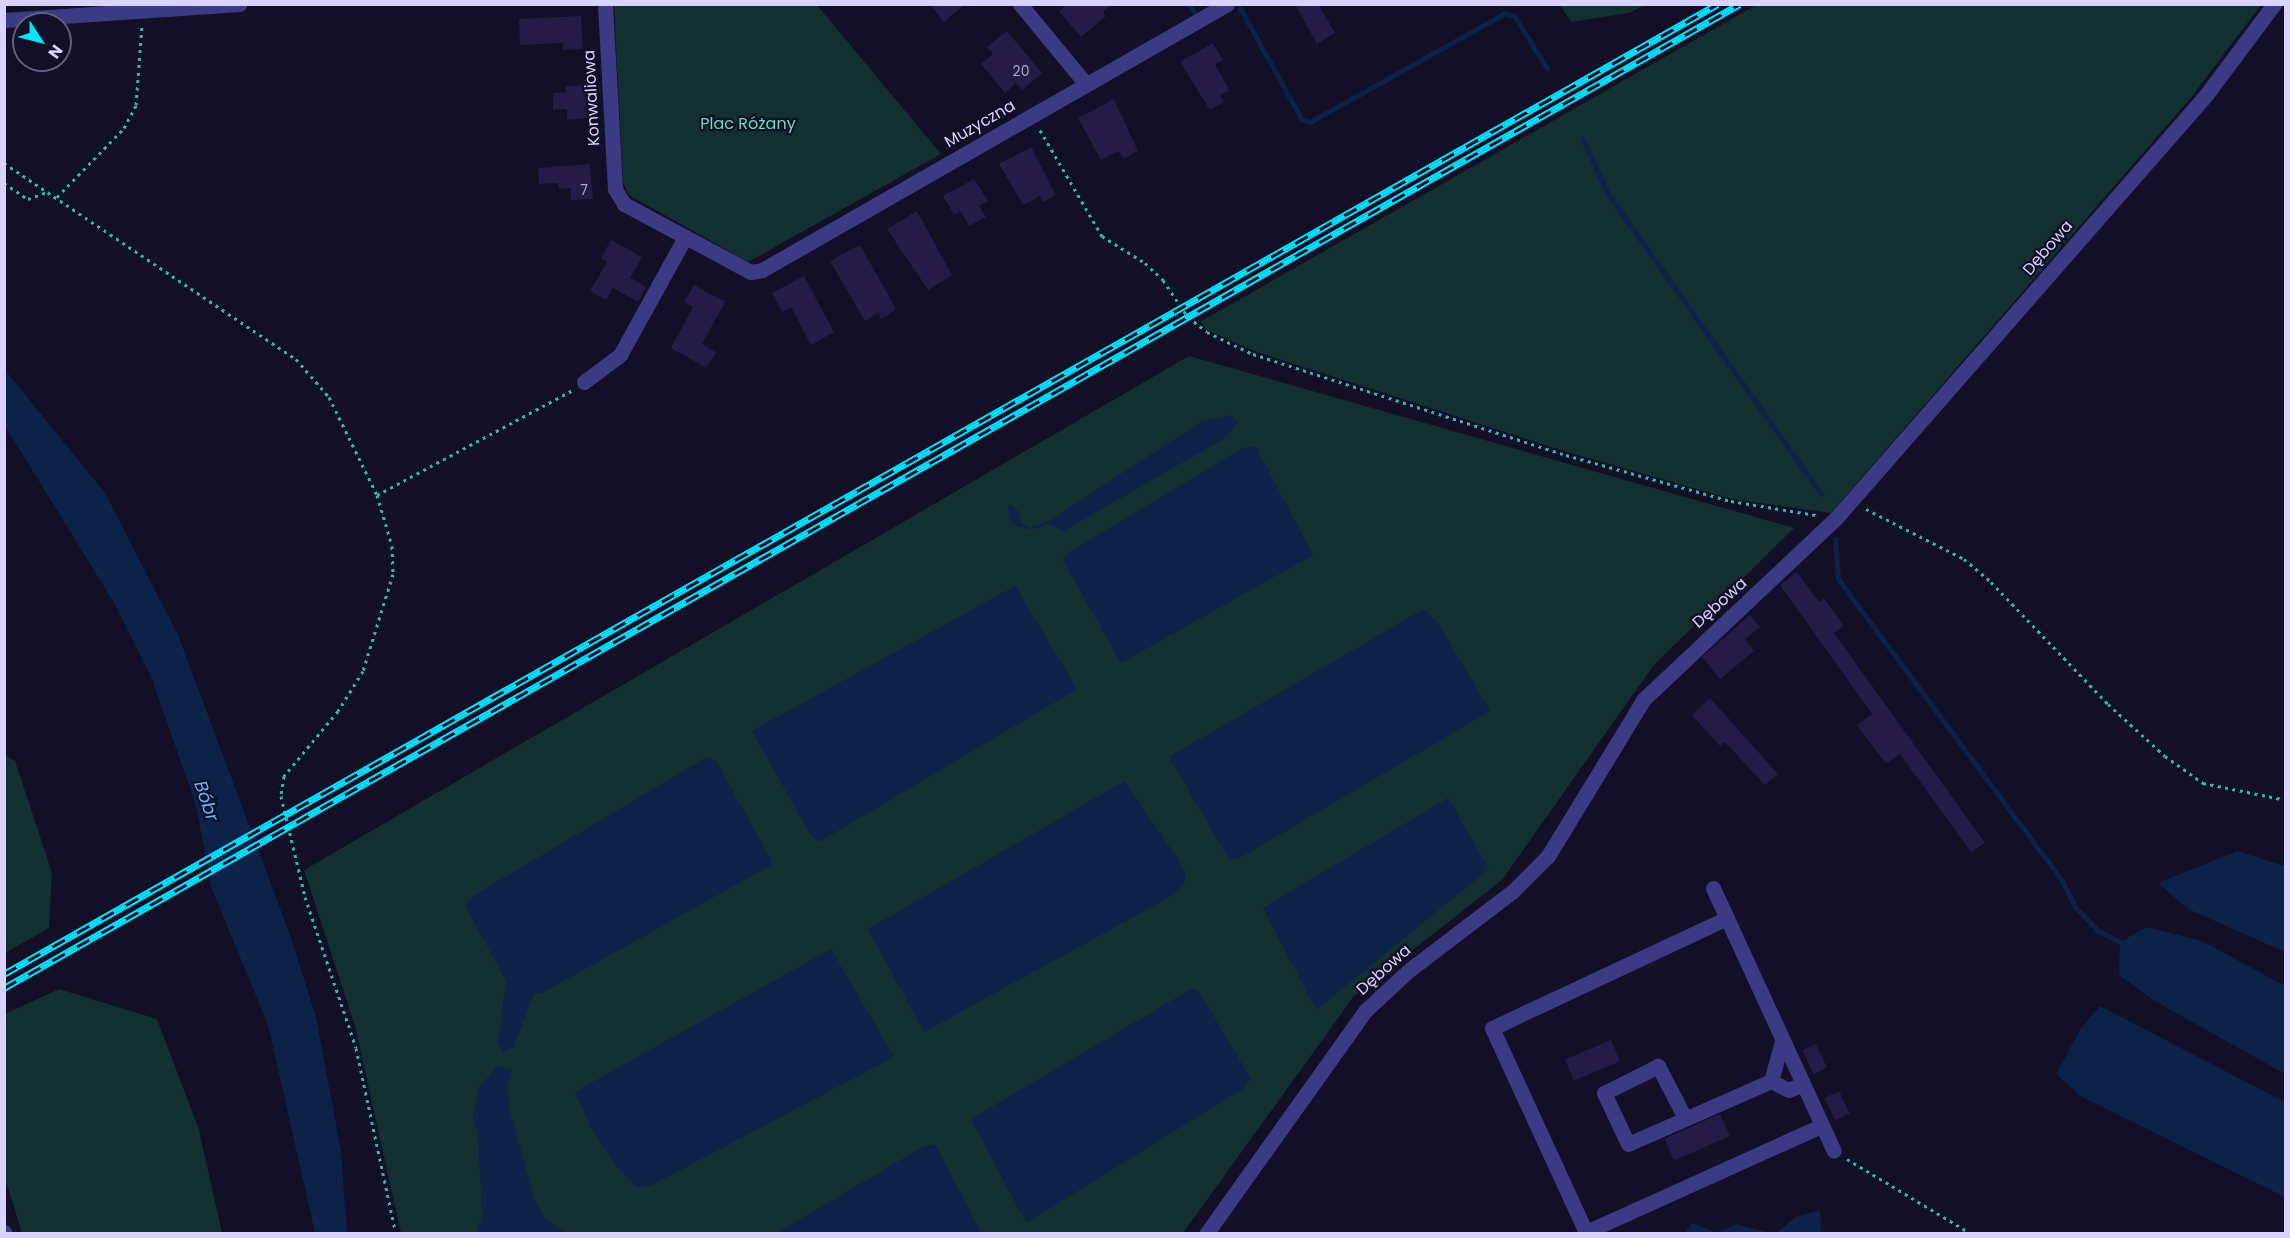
<!DOCTYPE html>
<html>
<head>
<meta charset="utf-8">
<style>
	body { margin:0 }
	#map { position:relative; width:2290px; height:1238px; overflow:hidden; background:#130f26; font-family:Poppins,sans-serif }
	div>[style] { position:absolute }
	[style*='--x'] { left:calc(var(--x)*1px); top:calc(var(--y)*1px); width:calc(var(--w)*1px); rotate:calc(var(--a)*1deg) }
	.green>* { inset:0; background:#12302f }
	.water>* { inset:0; background:#0c2248 }
	.stream>* { height:5px; margin:-2.5px; padding:0 2.5px; transform-origin:2.5px; border-radius:2.5px; background:#0c2248 }
	.building>* { inset:0; background:#241b47; transform-origin:0 0 }
	.path>* { height:3px; margin-top:-1.5px; transform-origin:0; background:repeating-linear-gradient(90deg,#2fb8b0 0 3px,transparent 0 7.5px) }
	.minor>* { height:15px; margin:-7.5px; padding:0 7.5px; transform-origin:7.5px; border-radius:7.5px; background:#3d3a85 }
	.rail>* { height:7px; margin-top:-3.5px; transform-origin:0; background:repeating-linear-gradient(90deg,#130f26 0 14px,#00e5ff 0 28px); box-sizing:border-box; border-block:2px solid #00e5ff }
	span { translate:-50% -50%; white-space:nowrap; text-align:center; line-height:1.15; -webkit-text-stroke:4.5px #130f26; paint-order:stroke }
	.number-label { font-size:14px; color:#aca6d1 }
	.number-label span { -webkit-text-stroke-width:0 }
	.street-label { font-size:16px; color:#d9d4ff }
	.park-label { font-size:16px; color:#5fe0c0 }
	.water-label { font-size:18px; color:#62b6ff; font-style:italic }
	.frame { position:absolute; inset:0; border:6px solid #d9d4ff; pointer-events:none }
	.north { position:absolute; left:12px; top:12px; width:60px; height:60px; box-sizing:border-box; background:#130f26; border:2px solid #625e7d; border-radius:50%; rotate:126deg; font-size:16px; font-weight:700; line-height:24px; text-align:center; color:#d9d4ff }
	.north::after { content:''; display:block; margin:auto; width:21px; height:27px; background:#00e5ff; clip-path:polygon(50% 0,100% 100%,50% 72%,0 100%) }
</style>
</head>
<body>
<div id="map">
	<div class="green">
		<i style="clip-path:polygon(614px 5px,817px 5px,941px 154px,748px 262px,629px 195px,623px 183px)"></i>
		<i style="clip-path:polygon(1560px 5px,1645px 5px,1629px 13px,1571px 22px)"></i>
		<i style="clip-path:polygon(1756px 5px,2261px 5px,2189px 100px,1831px 513px,1732px 499px,1567px 452px,1257px 352px,1209px 331px,1200px 322px)"></i>
		<i style="clip-path:polygon(1189px 356px,1794px 528px,1653px 666px,1502px 880px,1354px 996px,1183px 1233px,401px 1233px,355px 1026px,304px 870px)"></i>
		<i style="clip-path:polygon(5px 755px,15px 761px,52px 873px,49px 928px,5px 953px)"></i>
		<i style="clip-path:polygon(59px 989px,157px 1019px,199px 1130px,222px 1233px,22px 1233px,5px 1178px,5px 1014px)"></i>
	</div>
	<div class="water">
		<i style="clip-path:polygon(5px 370px,105px 493px,178px 635px,290px 935px,316px 1017px,341px 1151px,347px 1233px,315px 1233px,268px 1025px,212px 889px,195px 802px,151px 677px,113px 601px,5px 426px)"></i>
		<i style="clip-path:polygon(1230px 415px,1238px 422px,1225px 438px,1063px 531px,1049px 524px,1031px 530px,1014px 525px,1010px 519px,1008px 506px,1011px 505px,1019px 512px,1021px 523px,1030px 528px,1049px 521px,1202px 421px)"></i>
		<i style="clip-path:polygon(1256px 447px,1313px 555px,1121px 663px,1063px 560px,1070px 552px,1243px 448px)"></i>
		<i style="clip-path:polygon(1015px 586px,1077px 689px,819px 842px,810px 834px,752px 731px)"></i>
		<i style="clip-path:polygon(1424px 609px,1438px 623px,1490px 711px,1238px 859px,1229px 859px,1169px 757px)"></i>
		<i style="clip-path:polygon(707px 757px,717px 762px,773px 864px,542px 993px,534px 993px,514px 1047px,504px 1052px,498px 1043px,506px 981px,465px 905px,473px 896px)"></i>
		<i style="clip-path:polygon(1125px 781px,1185px 870px,1185px 883px,1175px 894px,924px 1032px,868px 929px)"></i>
		<i style="clip-path:polygon(1448px 798px,1489px 869px,1316px 1010px,1263px 908px)"></i>
		<i style="clip-path:polygon(2237px 851px,2285px 866px,2285px 952px,2188px 909px,2158px 883px)"></i>
		<i style="clip-path:polygon(2147px 927px,2202px 941px,2285px 986px,2285px 1074px,2153px 1000px,2119px 975px,2120px 942px)"></i>
		<i style="clip-path:polygon(831px 949px,894px 1057px,652px 1185px,636px 1187px,614px 1163px,590px 1126px,575px 1092px)"></i>
		<i style="clip-path:polygon(1191px 989px,1198px 990px,1251px 1079px,1244px 1088px,1026px 1223px,971px 1119px)"></i>
		<i style="clip-path:polygon(2100px 1006px,2285px 1102px,2285px 1197px,2082px 1097px,2056px 1074px,2081px 1028px)"></i>
		<i style="clip-path:polygon(498px 1066px,512px 1070px,507px 1088px,510px 1111px,536px 1204px,546px 1219px,565px 1233px,477px 1233px,482px 1215px,478px 1134px,473px 1118px,479px 1087px)"></i>
		<i style="clip-path:polygon(936px 1145px,981px 1233px,777px 1233px,924px 1146px)"></i>
		<i style="clip-path:polygon(1820px 1211px,1821px 1233px,1776px 1233px,1797px 1216px)"></i>
		<i style="clip-path:polygon(1692px 1223px,1718px 1233px,1736px 1224px,1771px 1233px,1685px 1233px)"></i>
	</div>
	<div class="stream">
		<i style="--x:1188;--y:4;--w:11;--a:52"></i>
		<i style="--x:1240;--y:8;--w:128;--a:61"></i>
		<i style="--x:1302;--y:120;--w:8;--a:14"></i>
		<i style="--x:1310;--y:122;--w:223;--a:-29.2"></i>
		<i style="--x:1505;--y:13;--w:9;--a:18"></i>
		<i style="--x:1514;--y:16;--w:62;--a:57.6"></i>
		<i style="--x:1582;--y:138;--w:62;--a:65.1"></i>
		<i style="--x:1608;--y:194;--w:368;--a:54.6"></i>
		<i style="--x:1835;--y:539;--w:40;--a:85.7"></i>
		<i style="--x:1838;--y:579;--w:374;--a:53.4"></i>
		<i style="--x:2061;--y:879;--w:31;--a:63"></i>
		<i style="--x:2075;--y:907;--w:32;--a:46"></i>
		<i style="--x:2097;--y:930;--w:26;--a:28"></i>
	</div>
	<div class="building">
		<i style="clip-path:polygon(930px 4px,965px 4px,944px 22px)"></i>
		<i style="clip-path:polygon(1067px 4px,1112px 4px,1103px 12px,1106px 16px,1081px 37px,1059px 11px)"></i>
		<i style="clip-path:polygon(1295px 4px,1318px 4px,1335px 33px,1317px 44px)"></i>
		<i style="clip-path:polygon(581px 16px,583px 49px,563px 50px,563px 43px,520px 45px,519px 19px)"></i>
		<i style="clip-path:polygon(1007px 31px,1042px 73px,1022px 90px,1016px 83px,1005px 93px,981px 64px,993px 54px,987px 47px)"></i>
		<i style="clip-path:polygon(1213px 43px,1223px 60px,1215px 64px,1229px 90px,1220px 95px,1224px 102px,1210px 110px,1180px 62px)"></i>
		<i style="clip-path:polygon(585px 85px,587px 118px,567px 120px,567px 109px,553px 110px,553px 93px,566px 92px,565px 86px)"></i>
		<i style="clip-path:polygon(1114px 99px,1138px 151px,1123px 159px,1119px 151px,1101px 160px,1078px 118px)"></i>
		<i style="clip-path:polygon(1031px 147px,1056px 195px,1043px 202px,1040px 196px,1023px 205px,999px 164px)"></i>
		<i style="clip-path:polygon(590px 164px,593px 199px,571px 200px,571px 188px,558px 189px,558px 183px,539px 184px,538px 168px)"></i>
		<i style="clip-path:polygon(974px 179px,988px 201px,979px 206px,986px 217px,969px 226px,961px 211px,954px 215px,943px 196px)"></i>
		<i style="clip-path:polygon(917px 211px,952px 275px,928px 290px,887px 229px)"></i>
		<i style="clip-path:polygon(611px 240px,642px 257px,630px 278px,646px 287px,638px 302px,613px 288px,606px 300px,590px 291px,607px 262px,601px 258px)"></i>
		<i style="clip-path:polygon(860px 245px,896px 309px,881px 319px,878px 313px,865px 321px,830px 261px)"></i>
		<i style="clip-path:polygon(804px 276px,834px 332px,811px 345px,791px 307px,782px 312px,772px 293px)"></i>
		<i style="clip-path:polygon(694px 285px,725px 302px,702px 344px,716px 352px,706px 368px,671px 348px,693px 307px,684px 302px)"></i>
		<i style="clip-path:polygon(1797px 572px,1819px 602px,1824px 598px,1844px 626px,1834px 633px,1985px 843px,1971px 852px,1900px 754px,1886px 764px,1857px 725px,1872px 714px,1780px 585px)"></i>
		<i style="clip-path:polygon(1750px 615px,1760px 627px,1745px 639px,1754px 651px,1720px 679px,1702px 657px)"></i>
		<i style="clip-path:polygon(1710px 698px,1778px 774px,1765px 785px,1725px 742px,1720px 746px,1692px 715px)"></i>
		<i style="left:1611px;top:1040px;width:23px;height:50px;rotate:67deg"></i>
		<i style="left:1816px;top:1044px;width:26px;height:15px;rotate:65deg"></i>
		<i style="left:1839px;top:1091px;width:25px;height:16px;rotate:64deg"></i>
		<i style="left:1720px;top:1114px;width:24px;height:61px;rotate:66deg"></i>
	</div>
	<div class="path">
		<i style="--x:1040;--y:130;--w:123;--a:59.7"></i>
		<i style="--x:1102;--y:236;--w:51;--a:32.1"></i>
		<i style="--x:1145;--y:263;--w:25;--a:43"></i>
		<i style="--x:1163;--y:280;--w:45;--a:56"></i>
		<i style="--x:1188;--y:317;--w:24;--a:38"></i>
		<i style="--x:1207;--y:332;--w:51;--a:25.6"></i>
		<i style="--x:1253;--y:354;--w:329;--a:17.9"></i>
		<i style="--x:1566;--y:455;--w:171;--a:15.6"></i>
		<i style="--x:1731;--y:501;--w:86;--a:9.4"></i>
		<i style="--x:4;--y:163;--w:352;--a:33.9"></i>
		<i style="--x:296;--y:359;--w:50;--a:49"></i>
		<i style="--x:329;--y:397;--w:109;--a:63.9"></i>
		<i style="--x:377;--y:495;--w:222;--a:-28.2"></i>
		<i style="--x:4;--y:183;--w:29;--a:34"></i>
		<i style="--x:28;--y:199;--w:20;--a:-20"></i>
		<i style="--x:57;--y:197;--w:96;--a:-45.8"></i>
		<i style="--x:124;--y:128;--w:26;--a:-62"></i>
		<i style="--x:136;--y:105;--w:79;--a:-85.7"></i>
		<i style="--x:377;--y:495;--w:53;--a:73.6"></i>
		<i style="--x:392;--y:546;--w:28;--a:88"></i>
		<i style="--x:393;--y:574;--w:102;--a:107.2"></i>
		<i style="--x:363;--y:671;--w:47;--a:122"></i>
		<i style="--x:338;--y:711;--w:85;--a:129.7"></i>
		<i style="--x:284;--y:776;--w:20;--a:99"></i>
		<i style="--x:281;--y:796;--w:104;--a:76.6"></i>
		<i style="--x:305;--y:897;--w:159;--a:71.3"></i>
		<i style="--x:356;--y:1048;--w:190;--a:77.9"></i>
		<i style="--x:1866;--y:509;--w:110;--a:27"></i>
		<i style="--x:1964;--y:559;--w:35;--a:40"></i>
		<i style="--x:1991;--y:582;--w:169;--a:46.2"></i>
		<i style="--x:2108;--y:704;--w:77;--a:42.4"></i>
		<i style="--x:2165;--y:756;--w:47;--a:35.4"></i>
		<i style="--x:2203;--y:783;--w:85;--a:11.6"></i>
		<i style="--x:1847;--y:1159;--w:146;--a:31"></i>
	</div>
	<div class="minor">
		<i style="--x:605;--y:4;--w:185;--a:86.9"></i>
		<i style="--x:615;--y:189;--w:17;--a:59"></i>
		<i style="--x:624;--y:204;--w:144;--a:28.2"></i>
		<i style="--x:751;--y:272;--w:11;--a:-10"></i>
		<i style="--x:762;--y:270;--w:536;--a:-29.77"></i>
		<i style="--x:1020;--y:4;--w:104;--a:50.5"></i>
		<i style="--x:4;--y:20;--w:236;--a:-3.9"></i>
		<i style="--x:584;--y:382;--w:45;--a:-36.9"></i>
		<i style="--x:620;--y:355;--w:132;--a:-61.1"></i>
		<i style="--x:1713;--y:888;--w:289;--a:65.3"></i>
		<i style="--x:1727;--y:918;--w:259;--a:154.9"></i>
		<i style="--x:1492;--y:1028;--w:225;--a:65.3"></i>
		<i style="--x:1586;--y:1232;--w:258;--a:-24.3"></i>
		<i style="--x:1771;--y:1081;--w:20;--a:27"></i>
		<i style="--x:1789;--y:1090;--w:14;--a:-25"></i>
		<i style="--x:1685;--y:1118;--w:59;--a:-117.4"></i>
		<i style="--x:1658;--y:1066;--w:60;--a:153.4"></i>
		<i style="--x:1604;--y:1093;--w:56;--a:64.8"></i>
		<i style="--x:1628;--y:1144;--w:156;--a:-23.8"></i>
		<i style="--x:1771;--y:1081;--w:41;--a:-74.6"></i>
		<i style="--x:4;--y:1232;--w:2;--a:63"></i>
		<i style="--x:1206;--y:1234;--w:275;--a:-54.5"></i>
		<i style="--x:1366;--y:1010;--w:57;--a:-42.9"></i>
		<i style="--x:1408;--y:971;--w:132;--a:-37.3"></i>
		<i style="--x:1513;--y:891;--w:49;--a:-45"></i>
		<i style="--x:1548;--y:856;--w:184;--a:-58.6"></i>
		<i style="--x:1644;--y:699;--w:265;--a:-43.3"></i>
		<i style="--x:1837;--y:517;--w:561;--a:-48.83"></i>
		<i style="--x:2206;--y:95;--w:114;--a:-53.2"></i>
	</div>
	<div class="rail">
		<i style="--x:4;--y:974;--w:1969;--a:-29.51"></i>
		<i style="--x:4;--y:988;--w:1995;--a:-29.55"></i>
	</div>
	<div class="number-label">
		<span style="left:1021px;top:71px">20</span>
		<span style="left:584px;top:190px">7</span>
	</div>
	<div class="street-label">
		<span style="left:592px;top:98px;rotate:-93deg">Konwaliowa</span>
		<span style="left:980px;top:124px;rotate:-30deg">Muzyczna</span>
		<span style="left:2048px;top:248px;rotate:-49deg">Dębowa</span>
		<span style="left:1720px;top:603px;rotate:-42deg">Dębowa</span>
		<span style="left:1384px;top:970px;rotate:-42deg">Dębowa</span>
	</div>
	<div class="park-label">
		<span style="left:748px;top:124px">Plac Różany</span>
	</div>
	<div class="water-label">
		<span style="left:206px;top:801px;rotate:71deg">Bóbr</span>
	</div>
	<div class="frame"></div>
	<div class="north">N</div>
</div>
</body>
</html>
